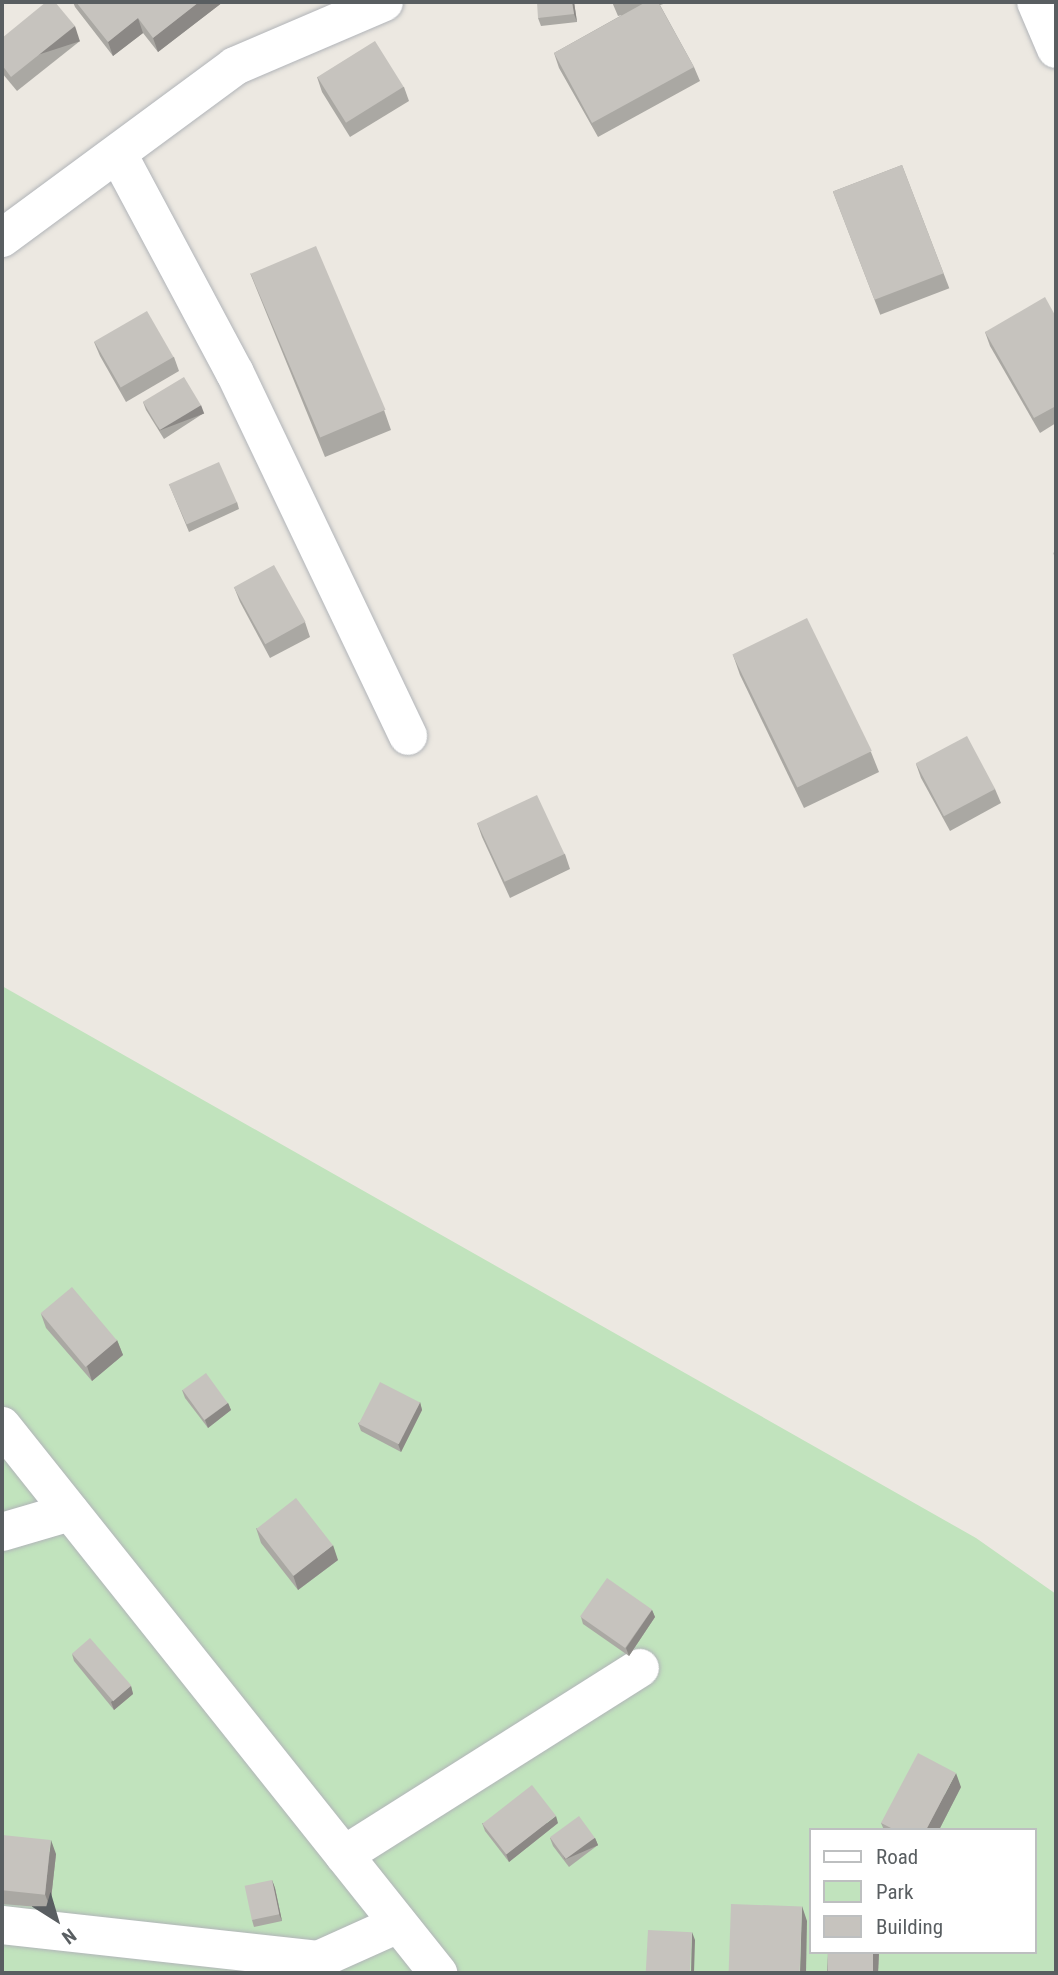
<!DOCTYPE html>
<html>
<head>
<meta charset="utf-8">
<style>
	body { margin:0 }
	#map { position:relative; width:1058px; height:1975px; overflow:hidden; background:#ece8e1; font-family:"Roboto Condensed",sans-serif }
	div>[style] { position:absolute }
	[style*='--x'] { left:calc(var(--x)*1px); top:calc(var(--y)*1px); width:calc(var(--w)*1px); rotate:calc(var(--a)*1deg) }
	.green>* { inset:0; background:#c1e3bd }
	.roads { filter:drop-shadow(0 0 2px #b1b4b8) drop-shadow(0 0 2px #b1b4b8) }
	.minor>* { height:38px; margin:-19px; padding:0 19px; transform-origin:19px; border-radius:19px; background:#fff }
	.wall>* { inset:0; background:#aaa8a3; transform-origin:0 0 }
	.shaded-wall>* { inset:0; background:#8b8885; transform-origin:0 0 }
	.building>* { inset:0; background:#c6c3be; transform-origin:0 0 }
	span { translate:-50% -50%; white-space:nowrap; text-align:center; line-height:1.15; -webkit-text-stroke:6px #fff; paint-order:stroke }
	.frame { position:absolute; inset:0; border:4px solid #595e61; pointer-events:none }
	.legend { position:absolute; left:809px; top:1828px; width:228px; height:126px; box-sizing:border-box; background:#fff; border:2px solid #bdbfc0; margin:0; padding:9px 12px; list-style:none; font-size:21px; color:#595e61 }
	.legend li { display:flex; align-items:center; gap:14px; height:35px }
	.legend b { width:35px; border:2px solid #bdbfc0 }
	.north { position:absolute; left:21px; top:1884px; width:70px; height:70px; -webkit-text-stroke:5px #fff; paint-order:stroke; rotate:143deg; font-size:19px; font-weight:700; line-height:28px; text-align:center; color:#595e61 }
	.north::after { content:''; display:block; margin:auto; width:24px; height:32px; background:#595e61; clip-path:polygon(50% 0,100% 100%,50% 72%,0 100%) }
</style>
</head>
<body>
<div id="map">
	<div class="green">
		<i style="clip-path:polygon(evenodd,2px 986px,976px 1538px,1056px 1594px,1056px 1973px,2px 1973px,2px 986px,811px 1830px,1035px 1830px,1035px 1952px,811px 1952px,811px 1830px)"></i>
	</div>
	<div class="roads">
		<div class="minor">
			<i style="--x:1036;--y:2;--w:51;--a:66.9"></i>
			<i style="--x:119;--y:156;--w:246;--a:61.9"></i>
			<i style="--x:235;--y:373;--w:402;--a:64.5"></i>
			<i style="--x:2;--y:238;--w:290;--a:-36.4"></i>
			<i style="--x:235;--y:66;--w:162;--a:-23.2"></i>
			<i style="--x:2;--y:1426;--w:700;--a:51.44"></i>
			<i style="--x:2;--y:1532;--w:71;--a:-16.4"></i>
			<i style="--x:344;--y:1855;--w:350;--a:-32.3"></i>
			<i style="--x:2;--y:1925;--w:318;--a:6.3"></i>
			<i style="--x:318;--y:1960;--w:88;--a:-24.2"></i>
		</div>
	</div>
	<div class="wall">
		<i style="clip-path:polygon(73px 2px,223px 2px,158px 52px,143px 33px,113px 56px,75px 7px)"></i>
		<i style="clip-path:polygon(574px 2px,577px 22px,541px 26px,538px 18px)"></i>
		<i style="clip-path:polygon(612px 2px,670px 2px,660px 5px,694px 67px,700px 81px,598px 137px,559px 68px,554px 53px,622px 15px,618px 16px)"></i>
		<i style="clip-path:polygon(2px 38px,80px 41px,17px 91px,2px 73px)"></i>
		<i style="clip-path:polygon(317px 77px,404px 87px,409px 101px,350px 137px,322px 92px)"></i>
		<i style="left:902px;top:165px;width:132px;height:74px;rotate:69deg"></i>
		<i style="clip-path:polygon(250px 273px,384px 410px,391px 430px,325px 457px)"></i>
		<i style="clip-path:polygon(1056px 317px,1056px 423px,1040px 433px,990px 346px,985px 332px)"></i>
		<i style="clip-path:polygon(94px 342px,174px 357px,179px 371px,126px 402px,100px 356px)"></i>
		<i style="clip-path:polygon(143px 402px,204px 413px,164px 439px,146px 410px)"></i>
		<i style="clip-path:polygon(169px 484px,237px 502px,239px 509px,189px 532px)"></i>
		<i style="clip-path:polygon(234px 587px,305px 622px,310px 637px,270px 658px,240px 602px)"></i>
		<i style="clip-path:polygon(733px 655px,871px 752px,879px 772px,804px 808px,740px 675px)"></i>
		<i style="clip-path:polygon(916px 764px,995px 789px,1001px 803px,950px 831px,921px 778px)"></i>
		<i style="clip-path:polygon(477px 823px,565px 854px,570px 869px,510px 898px,482px 837px)"></i>
		<i style="clip-path:polygon(41px 1314px,117px 1340px,123px 1355px,92px 1381px,46px 1328px)"></i>
		<i style="clip-path:polygon(182px 1390px,228px 1403px,231px 1410px,208px 1428px,185px 1398px)"></i>
		<i style="clip-path:polygon(420px 1402px,422px 1410px,401px 1452px,361px 1431px,358px 1423px)"></i>
		<i style="clip-path:polygon(256px 1528px,338px 1560px,298px 1590px,261px 1543px)"></i>
		<i style="clip-path:polygon(652px 1610px,655px 1617px,629px 1656px,583px 1624px,581px 1617px)"></i>
		<i style="clip-path:polygon(72px 1654px,131px 1686px,133px 1694px,114px 1710px,74px 1661px)"></i>
		<i style="clip-path:polygon(961px 1787px,939px 1830px,884px 1830px,881px 1823px)"></i>
		<i style="clip-path:polygon(482px 1823px,558px 1823px,509px 1862px,485px 1831px)"></i>
		<i style="clip-path:polygon(2px 1835px,56px 1854px,50px 1908px,2px 1904px)"></i>
		<i style="clip-path:polygon(550px 1838px,595px 1838px,598px 1845px,569px 1867px,553px 1846px)"></i>
		<i style="clip-path:polygon(272px 1880px,275px 1888px,282px 1921px,254px 1927px,252px 1920px)"></i>
		<i style="clip-path:polygon(828px 1952px,879px 1952px,878px 1973px,828px 1973px,827px 1971px)"></i>
	</div>
	<div class="shaded-wall">
		<i style="clip-path:polygon(199px 2px,223px 2px,158px 52px,153px 38px)"></i>
		<i style="clip-path:polygon(572px 2px,574px 2px,577px 22px,574px 14px)"></i>
		<i style="clip-path:polygon(138px 18px,143px 33px,113px 56px,108px 42px)"></i>
		<i style="left:75px;top:26px;width:16px;height:82px;rotate:72deg"></i>
		<i style="left:201px;top:405px;width:9px;height:48px;rotate:69deg"></i>
		<i style="clip-path:polygon(117px 1340px,123px 1355px,92px 1381px,87px 1366px)"></i>
		<i style="clip-path:polygon(420px 1402px,422px 1410px,401px 1452px,398px 1444px)"></i>
		<i style="clip-path:polygon(228px 1403px,231px 1410px,208px 1428px,205px 1420px)"></i>
		<i style="clip-path:polygon(333px 1545px,338px 1560px,298px 1590px,293px 1575px)"></i>
		<i style="clip-path:polygon(652px 1610px,655px 1617px,629px 1656px,626px 1648px)"></i>
		<i style="clip-path:polygon(131px 1686px,133px 1694px,114px 1710px,111px 1702px)"></i>
		<i style="clip-path:polygon(956px 1773px,961px 1787px,939px 1830px,926px 1830px)"></i>
		<i style="clip-path:polygon(556px 1816px,558px 1823px,509px 1862px,506px 1854px)"></i>
		<i style="left:595px;top:1838px;width:8px;height:36px;rotate:67deg"></i>
		<i style="clip-path:polygon(51px 1840px,56px 1854px,50px 1908px,45px 1894px)"></i>
		<i style="clip-path:polygon(272px 1880px,275px 1888px,282px 1921px,279px 1914px)"></i>
		<i style="clip-path:polygon(802px 1906px,807px 1921px,806px 1973px,800px 1973px)"></i>
		<i style="clip-path:polygon(692px 1932px,695px 1940px,694px 1973px,691px 1973px)"></i>
		<i style="clip-path:polygon(873px 1952px,879px 1952px,878px 1973px,873px 1973px)"></i>
	</div>
	<div class="building">
		<i style="clip-path:polygon(46px 2px,55px 2px,75px 26px,11px 77px,2px 65px,2px 38px)"></i>
		<i style="clip-path:polygon(76px 2px,199px 2px,153px 38px,138px 18px,108px 42px)"></i>
		<i style="clip-path:polygon(537px 2px,572px 2px,574px 14px,538px 18px)"></i>
		<i style="clip-path:polygon(646px 2px,658px 2px,694px 67px,592px 123px,554px 53px)"></i>
		<i style="left:375px;top:41px;width:54px;height:68px;rotate:58deg"></i>
		<i style="left:902px;top:165px;width:116px;height:74px;rotate:69deg"></i>
		<i style="left:316px;top:246px;width:178px;height:71px;rotate:67deg"></i>
		<i style="clip-path:polygon(1045px 297px,1056px 317px,1056px 406px,1034px 418px,985px 332px)"></i>
		<i style="left:147px;top:311px;width:53px;height:61px;rotate:60deg"></i>
		<i style="left:184px;top:377px;width:33px;height:48px;rotate:59deg"></i>
		<i style="left:219px;top:462px;width:44px;height:55px;rotate:66deg"></i>
		<i style="clip-path:polygon(1056px 551px,1056px 560px,1053px 553px)"></i>
		<i style="left:274px;top:565px;width:65px;height:46px;rotate:61deg"></i>
		<i style="left:807px;top:618px;width:148px;height:83px;rotate:64deg"></i>
		<i style="left:967px;top:736px;width:60px;height:58px;rotate:62deg"></i>
		<i style="left:537px;top:795px;width:65px;height:66px;rotate:65deg"></i>
		<i style="left:72px;top:1287px;width:70px;height:41px;rotate:50deg"></i>
		<i style="left:206px;top:1373px;width:37px;height:29px;rotate:54deg"></i>
		<i style="left:380px;top:1382px;width:45px;height:47px;rotate:27deg"></i>
		<i style="left:296px;top:1498px;width:60px;height:50px;rotate:52deg"></i>
		<i style="left:607px;top:1578px;width:55px;height:47px;rotate:35deg"></i>
		<i style="left:90px;top:1638px;width:63px;height:24px;rotate:49deg"></i>
		<i style="clip-path:polygon(918px 1753px,956px 1773px,926px 1830px,895px 1830px,881px 1823px)"></i>
		<i style="left:532px;top:1785px;width:39px;height:63px;rotate:52deg"></i>
		<i style="left:579px;top:1816px;width:27px;height:36px;rotate:54deg"></i>
		<i style="left:2px;top:1835px;width:49px;height:55px;rotate:6deg"></i>
		<i style="left:272px;top:1880px;width:35px;height:28px;rotate:78deg"></i>
		<i style="left:731px;top:1904px;width:71px;height:69px;rotate:2deg"></i>
		<i style="left:648px;top:1930px;width:44px;height:43px;rotate:3deg"></i>
		<i style="left:828px;top:1952px;width:45px;height:19px"></i>
	</div>
	<div class="frame"></div>
	<ul class="legend">
	<li><b style="height:9px;background:#fff"></b>Road</li>
	<li><b style="height:19px;background:#c1e3bd"></b>Park</li>
	<li><b style="height:19px;background:#c6c3be"></b>Building</li>
	</ul>
	<div class="north">N</div>
</div>
</body>
</html>
